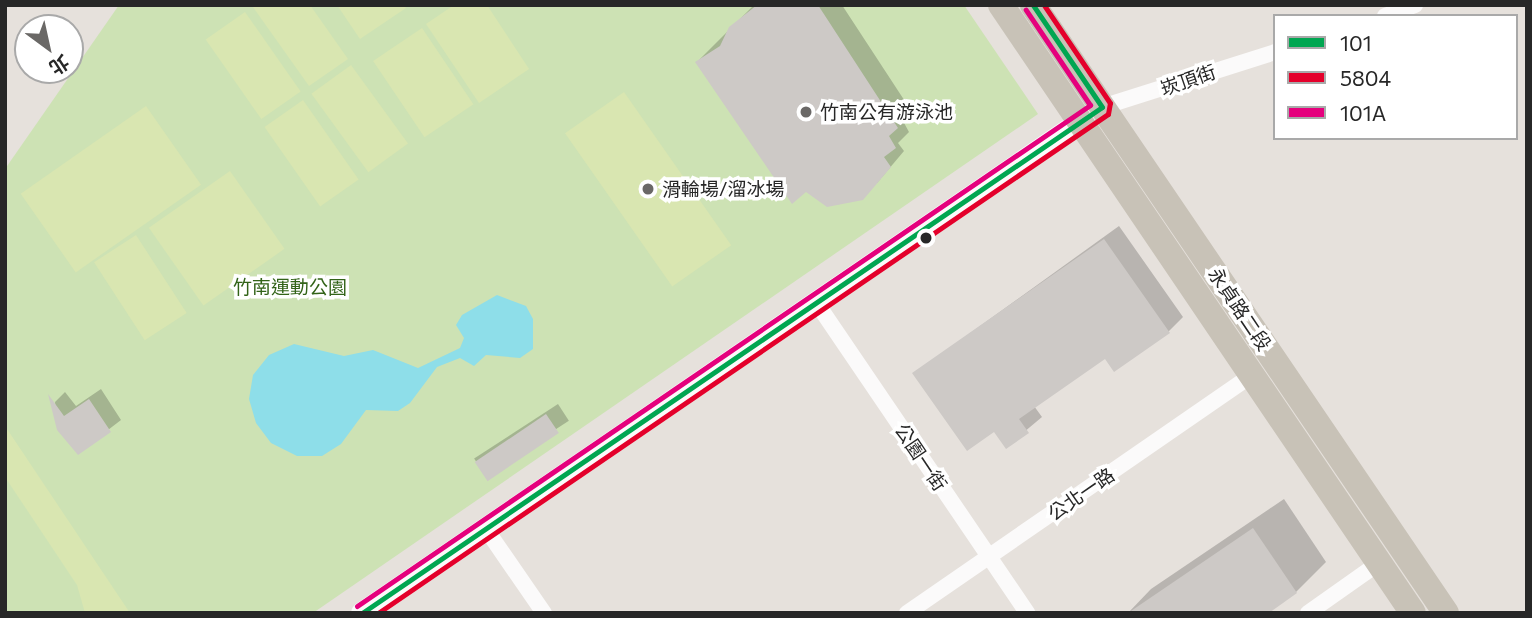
<!DOCTYPE html>
<html>
<head>
<meta charset="utf-8">
<style>
	body { margin:0 }
	#map { position:relative; width:1532px; height:618px; overflow:hidden; background:#e6e1dc; font-family:Commissioner,"Noto Sans TC",sans-serif }
	div>[style] { position:absolute }
	[style*='--x'] { left:calc(var(--x)*1px); top:calc(var(--y)*1px); width:calc(var(--w)*1px); rotate:calc(var(--a)*1deg) }
	.green>* { inset:0; background:#cde2b4 }
	.pitch>* { inset:0; background:#d9e6b1; transform-origin:0 0 }
	.water>* { inset:0; background:#8edee9 }
	.shadow>* { inset:0; background:#0003; transform-origin:0 0 }
	.building>* { inset:0; background:#cdc9c6; transform-origin:0 0 }
	.street>* { height:16px; margin:-8px; padding:0 8px; transform-origin:8px; border-radius:8px; background:#fbfafa }
	.secondary>* { height:23px; margin:-11.5px; padding:0 11.5px; transform-origin:11.5px; border-radius:11.5px; background:#fbfafa }
	.primary>* { height:26px; margin:-13px; padding:0 13px; transform-origin:13px; border-radius:13px; background:#c8c2b7 }
	.bus-1>* { height:5px; margin:-2.5px; padding:0 2.5px; transform-origin:2.5px; border-radius:2.5px; background:#00a651 }
	.bus-2>* { height:5px; margin:-2.5px; padding:0 2.5px; transform-origin:2.5px; border-radius:2.5px; background:#e4002b }
	.bus-3>* { height:5px; margin:-2.5px; padding:0 2.5px; transform-origin:2.5px; border-radius:2.5px; background:#e5007d }
	.dots>* { width:19px; height:19px; translate:-50% -50%; box-sizing:border-box; border:4px solid #fff; border-radius:50% }
	span { translate:-50% -50%; white-space:nowrap; text-align:center; line-height:1.15; -webkit-text-stroke:7px #fff; paint-order:stroke }
	.street-label { font-size:19px; color:#272727 }
	.poi-label { font-size:19px; color:#272727 }
	.left { translate:0 -50%; text-align:left }
	.park-label { font-size:19px; color:#326318 }
	.frame { position:absolute; inset:0; border:7px solid #272727; pointer-events:none }
	.legend { position:absolute; left:1273px; top:14px; width:245px; height:126px; box-sizing:border-box; background:#fff; border:2px solid #a9a9a9; margin:0; padding:9px 12px; list-style:none; font-size:21px; color:#272727 }
	.legend li { display:flex; align-items:center; gap:14px; height:35px }
	.legend b { width:35px; border:2px solid #a9a9a9 }
	.north { position:absolute; left:14px; top:14px; width:70px; height:70px; box-sizing:border-box; background:#fff; border:2px solid #a9a9a9; border-radius:50%; rotate:147deg; font-size:19px; font-weight:700; line-height:28px; text-align:center; color:#272727 }
	.north::after { content:''; display:block; margin:auto; width:24px; height:32px; background:#6a6866; clip-path:polygon(50% 0,100% 100%,50% 72%,0 100%) }
</style>
</head>
<body>
<div id="map">
	<div class="green">
		<i style="clip-path:polygon(119px 5px,964px 5px,1038px 114px,313px 613px,5px 613px,5px 169px)"></i>
	</div>
	<div class="pitch">
		<i style="clip-path:polygon(310px 5px,348px 59px,309px 86px,253px 7px)"></i>
		<i style="clip-path:polygon(337px 5px,404px 5px,406px 8px,360px 39px)"></i>
		<i style="clip-path:polygon(454px 5px,487px 5px,529px 69px,479px 103px,426px 24px)"></i>
		<i style="left:245px;top:12px;width:97px;height:48px;rotate:55deg"></i>
		<i style="left:422px;top:28px;width:92px;height:59px;rotate:56deg"></i>
		<i style="left:351px;top:65px;width:97px;height:49px;rotate:54deg"></i>
		<i style="left:624px;top:92px;width:187px;height:72px;rotate:55deg"></i>
		<i style="left:303px;top:100px;width:97px;height:47px;rotate:55deg"></i>
		<i style="left:146px;top:106px;width:96px;height:153px;rotate:55deg"></i>
		<i style="left:230px;top:171px;width:95px;height:99px;rotate:55deg"></i>
		<i style="left:136px;top:235px;width:93px;height:50px;rotate:57deg"></i>
		<i style="clip-path:polygon(5px 426px,130px 613px,85px 613px,77px 585px,5px 477px)"></i>
	</div>
	<div class="water">
		<i style="clip-path:polygon(497px 295px,526px 306px,533px 319px,533px 349px,520px 358px,486px 355px,474px 366px,460px 358px,437px 367px,410px 403px,398px 411px,366px 410px,341px 444px,322px 456px,297px 456px,271px 443px,256px 423px,249px 399px,253px 375px,269px 355px,294px 344px,344px 356px,373px 350px,418px 368px,460px 348px,464px 338px,456px 325px,462px 315px)"></i>
	</div>
	<div class="shadow">
		<i style="clip-path:polygon(754px 5px,842px 5px,912px 112px,903px 121px,909px 132px,898px 143px,904px 151px,877px 183px,697px 62px)"></i>
		<i style="clip-path:polygon(1119px 226px,1183px 317px,1168px 332px,1105px 356px,1034px 406px,1042px 417px,1006px 447px,995px 430px,915px 373px)"></i>
		<i style="clip-path:polygon(101px 389px,121px 420px,78px 453px,58px 430px,55px 402px,65px 392px,76px 406px)"></i>
		<i style="left:558px;top:404px;width:20px;height:100px;rotate:57deg"></i>
		<i style="clip-path:polygon(1284px 499px,1326px 562px,1296px 592px,1266px 613px,1128px 613px,1151px 589px)"></i>
	</div>
	<div class="building">
		<i style="clip-path:polygon(757px 5px,818px 5px,898px 128px,889px 136px,896px 148px,884px 157px,891px 167px,863px 200px,827px 207px,806px 192px,792px 204px,695px 62px,720px 46px,729px 27px)"></i>
		<i style="clip-path:polygon(1104px 239px,1170px 333px,1114px 372px,1105px 359px,1019px 419px,1029px 433px,1006px 449px,994px 432px,967px 451px,912px 373px)"></i>
		<i style="clip-path:polygon(48px 394px,64px 416px,89px 399px,111px 432px,78px 455px,57px 430px)"></i>
		<i style="left:546px;top:414px;width:23px;height:86px;rotate:56deg"></i>
		<i style="clip-path:polygon(1253px 528px,1297px 593px,1269px 613px,1128px 613px)"></i>
	</div>
	<div class="street">
		<i style="--x:1385;--y:16;--w:32;--a:-20"></i>
		<i style="--x:1102;--y:107;--w:182;--a:-17.6"></i>
		<i style="--x:816;--y:302;--w:376;--a:55.8"></i>
		<i style="--x:486;--y:529;--w:102;--a:55.4"></i>
		<i style="--x:907;--y:613;--w:421;--a:-34.6"></i>
		<i style="--x:1308;--y:613;--w:87;--a:-35.2"></i>
	</div>
	<div class="secondary">
		<i style="--x:362;--y:613;--w:886;--a:-34.37"></i>
	</div>
	<div class="primary">
		<i style="--x:1001;--y:5;--w:734;--a:55.88"></i>
		<i style="--x:1033;--y:5;--w:735;--a:55.81"></i>
	</div>
	<div class="bus-1">
		<i style="--x:362;--y:613;--w:896;--a:-34.36"></i>
		<i style="--x:1102;--y:107;--w:123;--a:-124.1"></i>
	</div>
	<div class="bus-2">
		<i style="--x:378;--y:613;--w:884;--a:-34.36"></i>
		<i style="--x:1108;--y:114;--w:11;--a:-80"></i>
		<i style="--x:1110;--y:103;--w:118;--a:-124"></i>
	</div>
	<div class="bus-3">
		<i style="--x:357;--y:606;--w:888;--a:-34.35"></i>
		<i style="--x:1090;--y:105;--w:115;--a:-124"></i>
	</div>
	<div class="dots">
		<i style="left:806px;top:112px;background:#6a6866"></i>
		<i style="left:648px;top:189px;background:#6a6866"></i>
		<i style="left:926px;top:238px;background:#272727"></i>
	</div>
	<div class="street-label">
		<span style="left:1188px;top:80px;rotate:-19deg">崁頂街</span>
		<span style="left:1240px;top:309px;rotate:56deg">永貞路二段</span>
		<span style="left:921px;top:457px;rotate:56deg">公園一街</span>
		<span style="left:1081px;top:494px;rotate:-35deg">公北一路</span>
	</div>
	<div class="poi-label">
		<span class="left" style="left:820px;top:112px">竹南公有游泳池</span>
		<span class="left" style="left:662px;top:189px">滑輪場/溜冰場</span>
	</div>
	<div class="park-label">
		<span style="left:290px;top:287px">竹南運動公園</span>
	</div>
	<div class="frame"></div>
	<ul class="legend">
	<li><b style="height:9px;background:#00a651"></b>101</li>
	<li><b style="height:9px;background:#e4002b"></b>5804</li>
	<li><b style="height:9px;background:#e5007d"></b>101A</li>
	</ul>
	<div class="north">北</div>
</div>
</body>
</html>
